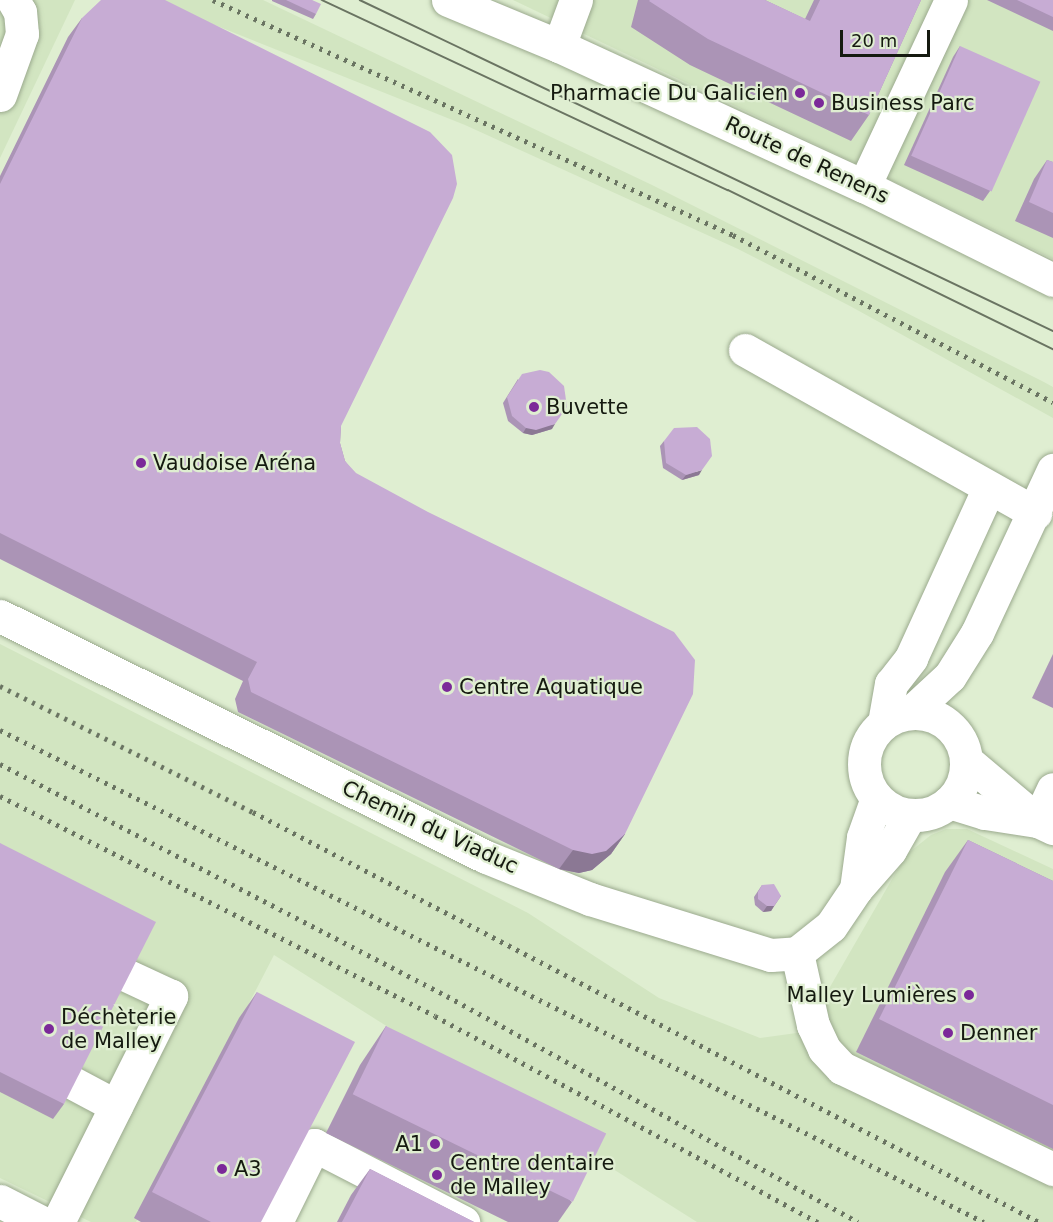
<!DOCTYPE html>
<html>
<head>
<meta charset="utf-8">
<style>
	body { margin:0 }
	#map { position:relative; width:1053px; height:1222px; overflow:hidden; background:#dfeed1; font-family:"DejaVu Sans",sans-serif }
	div>[style] { position:absolute }
	[style*='--x'] { left:calc(var(--x)*1px); top:calc(var(--y)*1px); width:calc(var(--w)*1px); rotate:calc(var(--a)*1deg) }
	.built>* { inset:0; background:#d2e5c1 }
	.roads { filter:drop-shadow(0 0 2px #9baa8e) drop-shadow(0 0 2px #9baa8e) }
	.minor>* { height:33px; margin:-16.5px; padding:0 16.5px; transform-origin:16.5px; border-radius:16.5px; background:#fff }
	.minor>.ring { margin:-16.5px; padding:0; box-sizing:content-box; background:none; border:33px solid #fff; border-radius:50% }
	.major>* { height:33px; margin:-16.5px; padding:0 16.5px; transform-origin:16.5px; border-radius:16.5px; background:#fff }
	.tram>* { height:1.5px; margin:-0.75px; padding:0 0.75px; transform-origin:0.75px; border-radius:0.75px; background:#6a7462 }
	.rail>* { height:4.5px; margin-top:-2.25px; transform-origin:0; background:repeating-linear-gradient(90deg,#6a7462 0 3px,transparent 0 9px) }
	.wall>* { inset:0; background:#ab94b6 }
	.shaded-wall>* { inset:0; background:#8b7894 }
	.building>* { inset:0; background:#c7acd4; transform-origin:0 0 }
	.dots>* { width:16px; height:16px; translate:-50% -50%; box-sizing:border-box; border:3px solid #dfeed1; border-radius:50% }
	span { translate:-50% -50%; white-space:nowrap; text-align:center; line-height:1.15; -webkit-text-stroke:4.5px #dfeed1; paint-order:stroke }
	.poi-label { font-size:21px; color:#151a10 }
	.right { translate:-100% -50%; text-align:right }
	.left { translate:0 -50%; text-align:left }
	.street-label { font-size:21px; color:#151a10 }
	.scale { position:absolute; left:840px; top:30px; width:90px; height:27px; box-sizing:border-box; border:3px solid #151a10; border-top:0; padding-left:8px; font-size:18px; line-height:21px; white-space:nowrap; color:#151a10; -webkit-text-stroke:4px #dfeed1; paint-order:stroke }
</style>
</head>
<body>
<div id="map">
	<div class="built">
		<i style="clip-path:polygon(0 0,75px 0,0 158px)"></i>
		<i style="clip-path:polygon(152px 0,263px 0,652px 185px,1042px 381px,1053px 387px,1053px 418px,850px 306px,738px 249px,465px 125px)"></i>
		<i style="clip-path:polygon(513px 0,1053px 0,1053px 259px,949px 208px)"></i>
		<i style="clip-path:polygon(0 644px,528px 913px,659px 998px,760px 1038px,804px 1032px,906px 855px,931px 835px,946px 829px,967px 829px,1053px 869px,1053px 1222px,697px 1222px,274px 955px,136px 1222px,91px 1222px,0 1178px)"></i>
	</div>
	<div class="roads">
		<div class="minor">
			<i style="--x:559;--y:46;--w:49;--a:-69.7"></i>
			<i style="--x:0;--y:95;--w:65;--a:-70.2"></i>
			<i style="--x:22;--y:34;--w:22;--a:-95"></i>
			<i style="--x:20;--y:12;--w:14;--a:-120"></i>
			<i style="--x:864;--y:186;--w:205;--a:-64.9"></i>
			<i style="--x:745;--y:350;--w:333;--a:29.3"></i>
			<i style="--x:0;--y:616;--w:542;--a:26.38"></i>
			<i style="--x:486;--y:857;--w:112;--a:22"></i>
			<i style="--x:590;--y:899;--w:189;--a:17.2"></i>
			<i style="--x:771;--y:955;--w:26;--a:-4"></i>
			<i style="--x:797;--y:953;--w:43;--a:-38.5"></i>
			<i style="--x:831;--y:926;--w:45;--a:-56"></i>
			<i style="--x:856;--y:889;--w:52;--a:-48.9"></i>
			<i style="--x:890;--y:850;--w:40;--a:-60.3"></i>
			<i class="ring" style="left:864px;top:713px;width:69px;height:69px"></i>
			<i style="--x:910;--y:713;--w:54;--a:-42.8"></i>
			<i style="--x:950;--y:676;--w:51;--a:-57.9"></i>
			<i style="--x:977;--y:633;--w:180;--a:-65"></i>
			<i style="--x:884;--y:723;--w:40;--a:-80"></i>
			<i style="--x:891;--y:684;--w:33;--a:-52"></i>
			<i style="--x:911;--y:658;--w:187;--a:-65.4"></i>
			<i style="--x:967;--y:761;--w:93;--a:40.2"></i>
			<i style="--x:1038;--y:821;--w:17;--a:25"></i>
			<i style="--x:949;--y:802;--w:38;--a:17"></i>
			<i style="--x:985;--y:813;--w:54;--a:8.6"></i>
			<i style="--x:1038;--y:821;--w:35;--a:-65"></i>
			<i style="--x:856;--y:889;--w:52;--a:-82.3"></i>
			<i style="--x:863;--y:837;--w:41;--a:-70.3"></i>
			<i style="--x:797;--y:953;--w:74;--a:77.5"></i>
			<i style="--x:813;--y:1025;--w:26;--a:65"></i>
			<i style="--x:824;--y:1049;--w:26;--a:47"></i>
			<i style="--x:842;--y:1068;--w:234;--a:25.6"></i>
			<i style="--x:71;--y:1082;--w:51;--a:28.1"></i>
			<i style="--x:0;--y:1201;--w:46;--a:27.1"></i>
			<i style="--x:58;--y:1222;--w:253;--a:-63.4"></i>
			<i style="--x:171;--y:996;--w:50;--a:-155"></i>
			<i style="--x:276;--y:1222;--w:86;--a:-63.7"></i>
			<i style="--x:314;--y:1145;--w:168;--a:27.3"></i>
		</div>
		<div class="major">
			<i style="--x:448;--y:0;--w:120;--a:22.5"></i>
			<i style="--x:559;--y:46;--w:336;--a:24.7"></i>
			<i style="--x:864;--y:186;--w:211;--a:26.4"></i>
		</div>
	</div>
	<div class="tram">
		<i style="--x:322;--y:0;--w:448;--a:25.1"></i>
		<i style="--x:728;--y:190;--w:362;--a:26.1"></i>
		<i style="--x:360;--y:0;--w:768;--a:25.53"></i>
	</div>
	<div class="rail">
		<i style="--x:213;--y:0;--w:571;--a:24.32"></i>
		<i style="--x:733;--y:235;--w:361;--a:27.6"></i>
		<i style="--x:0;--y:686;--w:283;--a:26.5"></i>
		<i style="--x:253;--y:812;--w:887;--a:27.55"></i>
		<i style="--x:0;--y:730;--w:1100;--a:26.57"></i>
		<i style="--x:0;--y:764;--w:504;--a:27.43"></i>
		<i style="--x:447;--y:996;--w:469;--a:28.8"></i>
		<i style="--x:0;--y:796;--w:487;--a:26.8"></i>
		<i style="--x:435;--y:1016;--w:435;--a:28.3"></i>
	</div>
	<div class="wall">
		<i style="clip-path:polygon(272px 0,312px 0,316px 14px,313px 19px,272px 1px)"></i>
		<i style="clip-path:polygon(638px 0,765px 0,805px 19px,814px 0,921px 0,869px 115px,851px 141px,690px 65px,631px 27px)"></i>
		<i style="clip-path:polygon(987px 0,1053px 0,1053px 31px)"></i>
		<i style="clip-path:polygon(82px 18px,341px 426px,340px 443px,345px 461px,625px 834px,611px 854px,592px 870px,579px 873px,559px 869px,238px 712px,235px 699px,243px 681px,0 559px,0 176px,68px 37px)"></i>
		<i style="clip-path:polygon(960px 46px,990px 191px,983px 201px,904px 165px,953px 57px)"></i>
		<i style="clip-path:polygon(1047px 160px,1053px 162px,1053px 238px,1015px 221px,1034px 179px)"></i>
		<i style="clip-path:polygon(518px 379px,552px 429px,532px 435px,523px 433px,508px 421px,503px 403px)"></i>
		<i style="clip-path:polygon(664px 441px,699px 475px,682px 480px,663px 468px,660px 446px)"></i>
		<i style="clip-path:polygon(1053px 654px,1053px 708px,1032px 698px)"></i>
		<i style="clip-path:polygon(968px 840px,1053px 881px,1053px 1149px,856px 1052px,945px 872px)"></i>
		<i style="clip-path:polygon(0 843px,64px 1104px,53px 1119px,0 1092px)"></i>
		<i style="clip-path:polygon(762px 885px,781px 896px,771px 911px,763px 912px,755px 905px,754px 897px)"></i>
		<i style="clip-path:polygon(257px 992px,261px 1222px,141px 1222px,134px 1218px,239px 1018px)"></i>
		<i style="clip-path:polygon(386px 1026px,572px 1202px,558px 1222px,508px 1222px,326px 1133px,360px 1065px)"></i>
		<i style="clip-path:polygon(370px 1169px,474px 1222px,337px 1222px,351px 1195px)"></i>
	</div>
	<div class="shaded-wall">
		<i style="clip-path:polygon(555px 424px,552px 429px,532px 435px,523px 433px,526px 428px)"></i>
		<i style="clip-path:polygon(702px 470px,699px 475px,682px 480px,686px 475px)"></i>
		<i style="clip-path:polygon(625px 834px,611px 854px,592px 870px,579px 873px,559px 869px,573px 850px)"></i>
		<i style="clip-path:polygon(767px 906px,774px 906px,771px 911px,763px 912px)"></i>
	</div>
	<div class="building">
		<i style="clip-path:polygon(101px 0,165px 0,430px 132px,452px 155px,457px 184px,453px 198px,341px 426px,340px 443px,345px 461px,356px 473px,428px 512px,674px 632px,695px 660px,693px 694px,625px 834px,606px 851px,592px 854px,573px 850px,251px 692px,248px 679px,257px 662px,0 533px,0 184px,82px 18px)"></i>
		<i style="clip-path:polygon(286px 0,312px 0,321px 4px,316px 14px)"></i>
		<i style="clip-path:polygon(650px 0,765px 0,810px 21px,820px 0,921px 0,869px 115px,708px 39px,649px 1px)"></i>
		<i style="clip-path:polygon(1017px 0,1053px 0,1053px 17px)"></i>
		<i style="left:960px;top:46px;width:88px;height:120px;rotate:24deg"></i>
		<i style="clip-path:polygon(1047px 160px,1053px 162px,1053px 213px,1029px 202px)"></i>
		<i style="clip-path:polygon(540px 370px,549px 372px,564px 386px,567px 407px,555px 424px,536px 430px,526px 428px,512px 416px,507px 397px,522px 374px)"></i>
		<i style="clip-path:polygon(697px 427px,710px 439px,712px 456px,702px 470px,686px 475px,666px 463px,664px 441px,674px 428px)"></i>
		<i style="clip-path:polygon(968px 840px,1053px 881px,1053px 1105px,879px 1019px)"></i>
		<i style="clip-path:polygon(0 843px,156px 922px,64px 1104px,0 1072px)"></i>
		<i style="clip-path:polygon(774px 884px,781px 896px,774px 906px,767px 906px,758px 899px,758px 892px,762px 885px)"></i>
		<i style="clip-path:polygon(257px 992px,355px 1042px,261px 1222px,211px 1222px,152px 1192px)"></i>
		<i style="left:386px;top:1026px;width:245px;height:76px;rotate:26deg"></i>
		<i style="clip-path:polygon(370px 1169px,474px 1222px,342px 1222px)"></i>
	</div>
	<div class="dots">
		<i style="left:800px;top:93px;background:#7b2999"></i>
		<i style="left:819px;top:103px;background:#7b2999"></i>
		<i style="left:534px;top:407px;background:#7b2999"></i>
		<i style="left:141px;top:463px;background:#7b2999"></i>
		<i style="left:447px;top:687px;background:#7b2999"></i>
		<i style="left:969px;top:995px;background:#7b2999"></i>
		<i style="left:49px;top:1029px;background:#7b2999"></i>
		<i style="left:948px;top:1033px;background:#7b2999"></i>
		<i style="left:435px;top:1144px;background:#7b2999"></i>
		<i style="left:222px;top:1169px;background:#7b2999"></i>
		<i style="left:437px;top:1175px;background:#7b2999"></i>
	</div>
	<div class="poi-label">
		<span class="right" style="left:788px;top:93px">Pharmacie Du Galicien</span>
		<span class="left" style="left:831px;top:103px">Business Parc</span>
		<span class="left" style="left:546px;top:407px">Buvette</span>
		<span class="left" style="left:153px;top:463px">Vaudoise Aréna</span>
		<span class="left" style="left:459px;top:687px">Centre Aquatique</span>
		<span class="right" style="left:957px;top:995px">Malley Lumières</span>
		<span class="left" style="left:61px;top:1029px">Déchèterie<br>de Malley</span>
		<span class="left" style="left:960px;top:1033px">Denner</span>
		<span class="right" style="left:423px;top:1144px">A1</span>
		<span class="left" style="left:450px;top:1175px">Centre dentaire<br>de Malley</span>
		<span class="left" style="left:234px;top:1169px">A3</span>
	</div>
	<div class="street-label">
		<span style="left:807px;top:160px;rotate:25deg">Route de Renens</span>
		<span style="left:430px;top:827px;rotate:25deg">Chemin du Viaduc</span>
	</div>
	<div class="scale">20 m</div>
</div>
</body>
</html>
